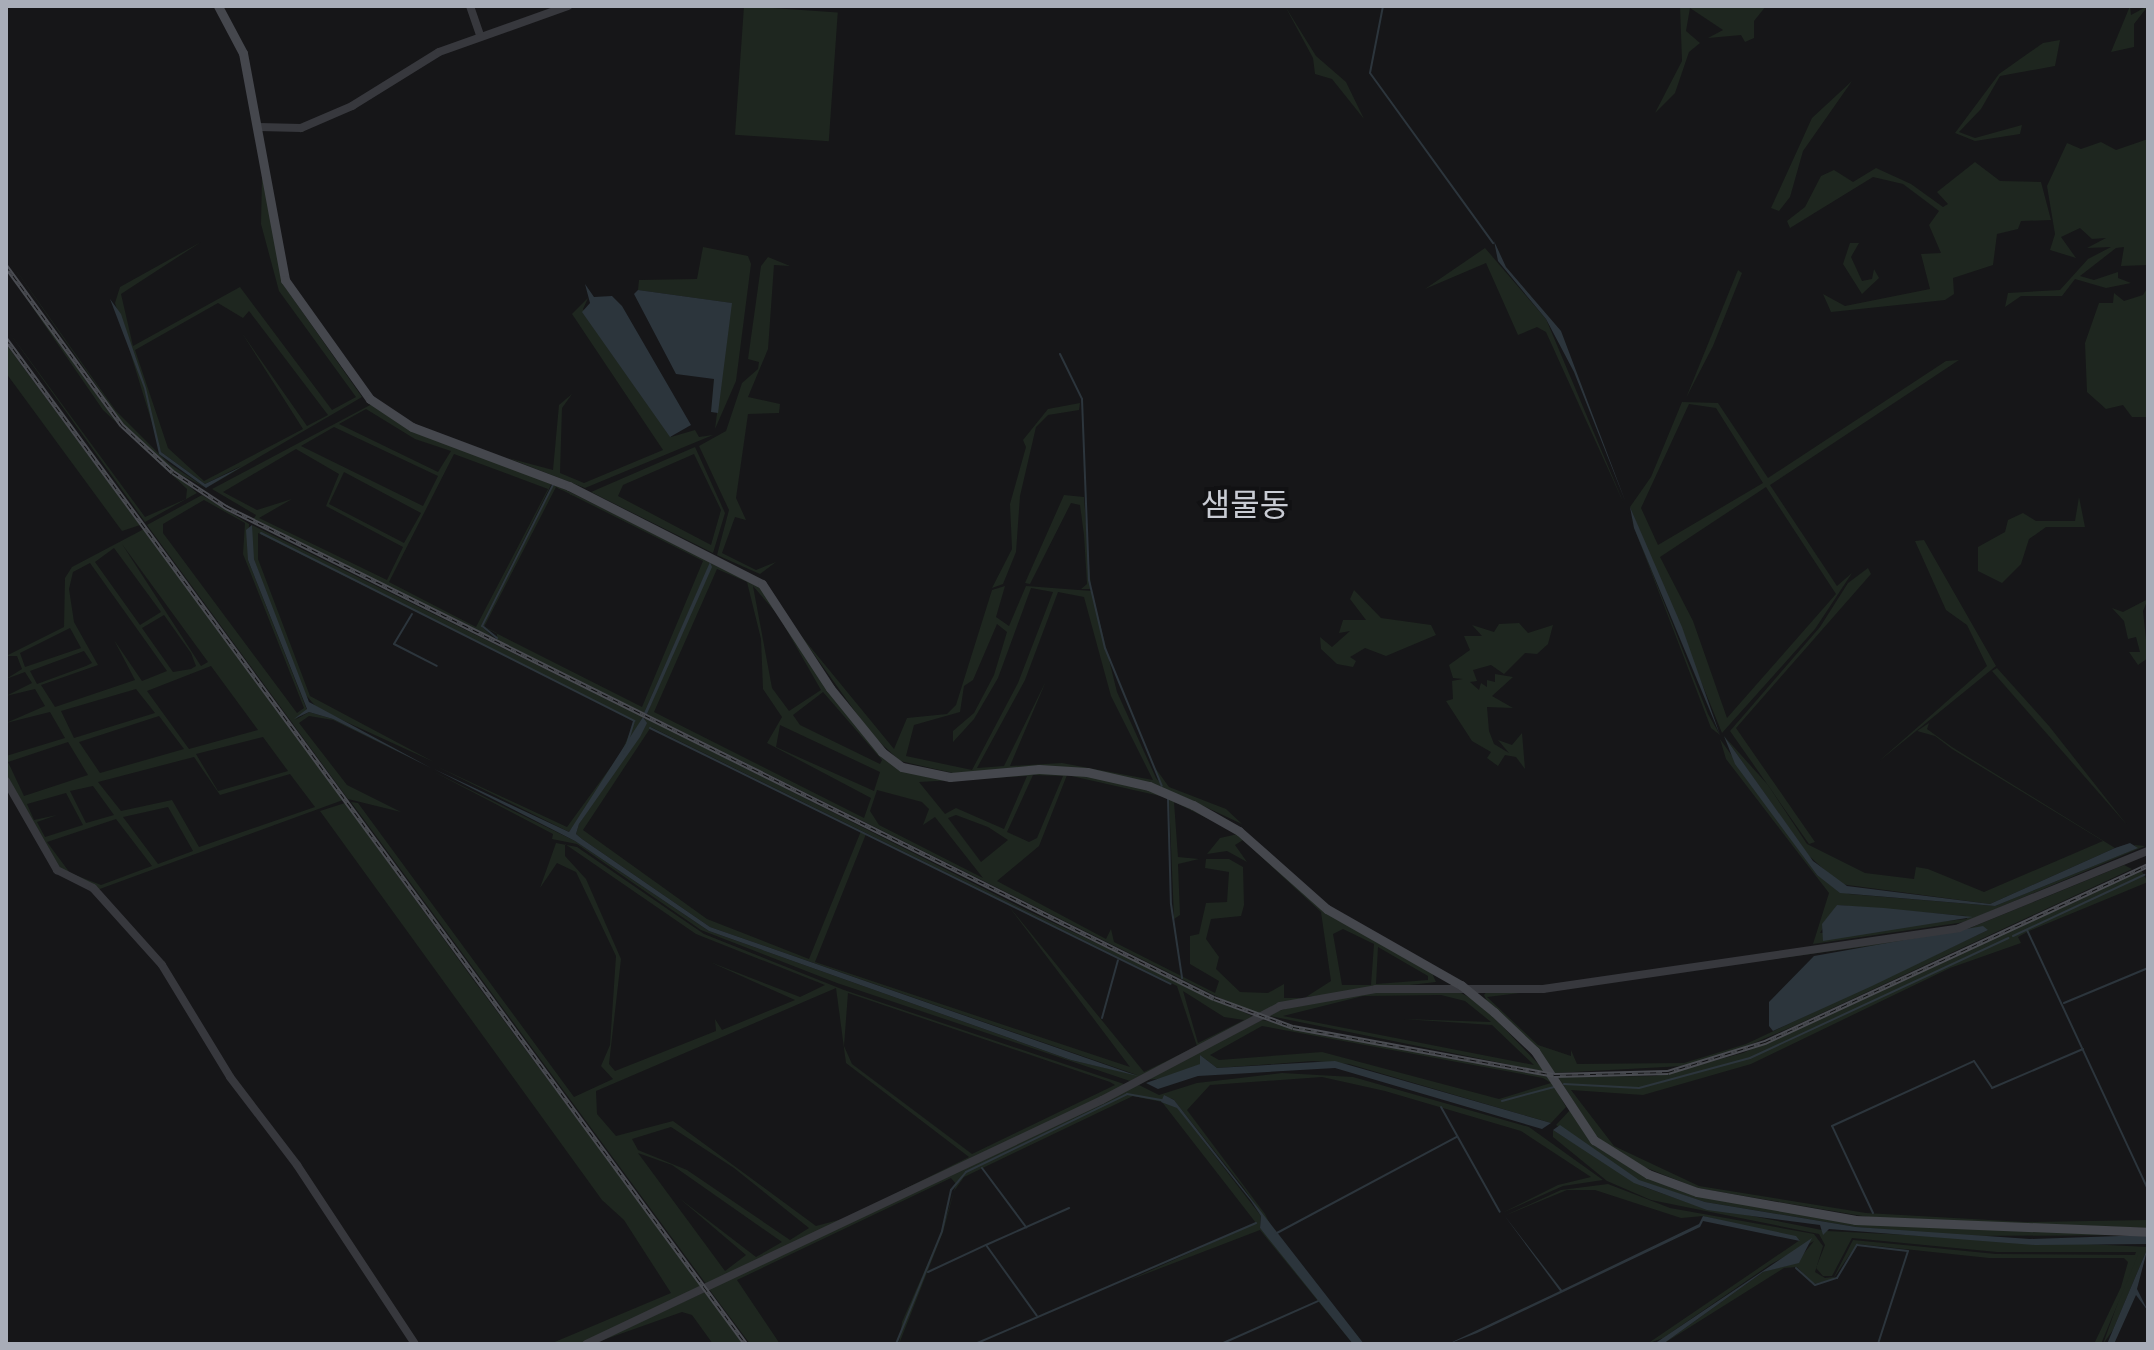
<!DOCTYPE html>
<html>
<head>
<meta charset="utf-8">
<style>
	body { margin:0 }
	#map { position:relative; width:2154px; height:1350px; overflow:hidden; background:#161618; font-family:"Alegreya Sans","Noto Sans KR",sans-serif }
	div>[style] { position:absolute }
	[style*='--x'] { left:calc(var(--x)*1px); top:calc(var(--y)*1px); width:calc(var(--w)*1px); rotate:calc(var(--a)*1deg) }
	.green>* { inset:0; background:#1e261f; transform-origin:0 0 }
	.water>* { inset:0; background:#2c353c }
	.stream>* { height:2px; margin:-1px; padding:0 1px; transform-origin:1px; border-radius:1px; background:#2c353c }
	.tertiary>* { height:8px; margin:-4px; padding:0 4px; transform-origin:4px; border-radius:4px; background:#37383d }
	.secondary>* { height:9px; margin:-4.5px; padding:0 4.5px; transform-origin:4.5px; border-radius:4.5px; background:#45474d }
	.rail>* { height:5px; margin-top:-2.5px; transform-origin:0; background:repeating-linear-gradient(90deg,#111113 0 6px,#4a4c52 0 12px); box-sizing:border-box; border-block:2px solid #4a4c52 }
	span { translate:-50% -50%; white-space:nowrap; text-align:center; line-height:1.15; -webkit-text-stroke:8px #111113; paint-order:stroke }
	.quarter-label { font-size:32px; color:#c9ccd4 }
	.frame { position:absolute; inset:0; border:8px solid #a8adb8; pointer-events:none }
</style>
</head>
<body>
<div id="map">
	<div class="green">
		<i style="left:744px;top:6px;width:94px;height:129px;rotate:4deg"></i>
		<i style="clip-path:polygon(1285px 6px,1316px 56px,1346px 82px,1364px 119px,1332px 79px,1315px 74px,1313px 58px)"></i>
		<i style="clip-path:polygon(1680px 6px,1766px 6px,1754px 21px,1754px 38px,1745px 42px,1741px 35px,1708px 38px,1723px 30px,1690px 8px,1686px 31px,1700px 43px,1689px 52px,1675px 93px,1655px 113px,1682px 61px)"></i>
		<i style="clip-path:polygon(2130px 6px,2131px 15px,2148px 6px,2134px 24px,2134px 47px,2111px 52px)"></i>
		<i style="clip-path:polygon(2060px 40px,2055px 66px,2000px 76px,1981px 109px,1959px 132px,1975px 138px,2022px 125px,2020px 134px,1975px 141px,1955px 133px,1999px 74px,2043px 43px)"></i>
		<i style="clip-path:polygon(1852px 81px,1803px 151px,1790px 197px,1779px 211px,1771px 208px,1812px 118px)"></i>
		<i style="clip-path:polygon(2148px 139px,2148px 265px,2121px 266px,2124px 247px,2116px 248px,2080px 276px,2094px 280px,2118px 272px,2118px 278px,2131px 283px,2106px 288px,2075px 279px,2062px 296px,2021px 296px,2005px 307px,2008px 293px,2060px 290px,2088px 259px,2111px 247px,2087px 248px,2106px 238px,2092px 239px,2080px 228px,2061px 237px,2076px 258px,2050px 250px,2055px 234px,2047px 186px,2067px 143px,2081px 149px,2101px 142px,2116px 150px)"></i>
		<i style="clip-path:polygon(1975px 162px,2000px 181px,2041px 182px,2051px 220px,2021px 221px,2018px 229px,1997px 234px,1993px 265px,1953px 278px,1954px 294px,1945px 300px,1831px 312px,1823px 294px,1845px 306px,1930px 289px,1921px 254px,1941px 253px,1929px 225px,1939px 211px,1903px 184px,1873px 177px,1790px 228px,1787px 221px,1805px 207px,1821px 176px,1834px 170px,1853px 182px,1876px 168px,1911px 184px,1943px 207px,1948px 204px,1937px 192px)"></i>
		<i style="clip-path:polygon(evenodd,262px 175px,285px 287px,362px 397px,208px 487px,241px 466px,205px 484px,161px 452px,115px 303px,120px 287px,201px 242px,121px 294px,133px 346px,240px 287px,332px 410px,356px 397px,279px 291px,261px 224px,262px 175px,218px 303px,243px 318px,249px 311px,328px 415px,307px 426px,242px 333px,303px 429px,204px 481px,168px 448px,135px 350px,218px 303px)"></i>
		<i style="clip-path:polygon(1850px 243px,1859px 243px,1851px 257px,1862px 281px,1872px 279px,1874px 269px,1879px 278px,1862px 294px,1843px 264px)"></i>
		<i style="clip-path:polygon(703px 247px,748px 256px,751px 264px,736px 381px,715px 429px,731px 303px,638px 290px,639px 280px,697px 279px)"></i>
		<i style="clip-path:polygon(1485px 248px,1546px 319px,1624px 504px,1546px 332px,1537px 327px,1518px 335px,1486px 263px,1425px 289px)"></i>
		<i style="clip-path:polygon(6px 256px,116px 411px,167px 462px,206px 488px,172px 470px,124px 425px)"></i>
		<i style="clip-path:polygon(768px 257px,790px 266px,774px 265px,768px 349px,748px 397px,780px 404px,779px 413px,748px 414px,736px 498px,746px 520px,735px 517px,722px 553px,756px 570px,776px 562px,760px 574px,717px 555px,729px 510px,699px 446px,726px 431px,742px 383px,758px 369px,759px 362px,748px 359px,761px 266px)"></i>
		<i style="clip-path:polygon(6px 269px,116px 422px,197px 493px,145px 522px,6px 328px,145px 517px,186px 499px,187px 489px,103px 410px)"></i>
		<i style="clip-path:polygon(1738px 270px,1742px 273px,1713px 346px,1686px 398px)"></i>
		<i style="clip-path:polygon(2148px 287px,2148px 417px,2132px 417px,2123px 405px,2106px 409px,2087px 392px,2085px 343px,2099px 303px,2113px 303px,2114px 293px,2124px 301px,2143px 295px)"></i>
		<i style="clip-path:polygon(588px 298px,583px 309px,671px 437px,695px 430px,699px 437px,713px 435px,585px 488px,508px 458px,553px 470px,559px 405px,572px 394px,562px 408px,560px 473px,584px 483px,663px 450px,572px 314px)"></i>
		<i style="clip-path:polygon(6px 344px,140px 525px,122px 531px,6px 373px)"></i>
		<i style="clip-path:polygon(evenodd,1959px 360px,1770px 485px,1837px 586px,1852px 573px,1815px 629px,1722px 733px,1630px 507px,1651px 477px,1682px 402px,1718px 403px,1768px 478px,1946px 361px,1959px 360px,1689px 404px,1716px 408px,1763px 483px,1658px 545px,1641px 508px,1689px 404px,1959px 360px,1766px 487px,1836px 594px,1727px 718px,1693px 621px,1660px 557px,1766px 487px)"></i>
		<i style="clip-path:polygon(1080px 403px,1079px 410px,1048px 415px,1036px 427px,1020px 496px,1016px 552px,1003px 584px,992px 588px,1012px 549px,1010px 504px,1026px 447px,1023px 440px,1048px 409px)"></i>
		<i style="clip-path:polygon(evenodd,372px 404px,409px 427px,552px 483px,481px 626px,495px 639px,253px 520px,256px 515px,212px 489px,372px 404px,366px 409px,415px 439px,451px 451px,438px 472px,339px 424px,366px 409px,372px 404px,334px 427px,438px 476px,423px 506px,301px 446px,334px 427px,372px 404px,296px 449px,339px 474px,326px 506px,403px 547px,387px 580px,259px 518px,292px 499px,257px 510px,223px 492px,296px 449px,372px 404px,454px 454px,548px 489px,476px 627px,389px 582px,454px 454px,372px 404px,344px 472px,421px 513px,404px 543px,329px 504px,344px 472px)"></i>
		<i style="clip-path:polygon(evenodd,695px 447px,725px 513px,713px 553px,591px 492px,695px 447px,694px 454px,721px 510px,711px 545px,618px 496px,623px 485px,694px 454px)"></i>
		<i style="clip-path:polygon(evenodd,554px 484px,759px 586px,832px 696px,900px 769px,955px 780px,1040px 772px,1091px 776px,1160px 793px,1227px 828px,1174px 802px,1178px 857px,1199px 859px,1178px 864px,1180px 915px,1174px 919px,1169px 798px,1067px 775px,1039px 846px,997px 881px,1106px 939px,1111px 929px,1114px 942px,1215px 993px,1219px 981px,1190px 964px,1190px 936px,1199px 934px,1206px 903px,1227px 902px,1229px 872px,1205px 868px,1206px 859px,1229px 859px,1243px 867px,1244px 905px,1241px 916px,1211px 919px,1206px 939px,1219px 957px,1216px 969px,1240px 992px,1268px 993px,1284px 984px,1284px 998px,1302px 998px,1260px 1014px,1230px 1003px,647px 714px,710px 563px,644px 713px,497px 640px,497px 633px,483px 626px,554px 484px,556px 487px,703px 561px,642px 707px,484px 627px,556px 487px,554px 484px,717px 569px,747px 582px,761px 639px,763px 689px,782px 717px,767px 743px,871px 798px,864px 818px,654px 712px,717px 569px,554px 484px,753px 586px,778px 615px,821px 690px,789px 711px,772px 688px,753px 586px,554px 484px,823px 692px,882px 760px,880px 764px,800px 725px,793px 715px,823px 692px,554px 484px,780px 725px,880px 772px,874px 791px,776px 747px,780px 725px,554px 484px,1033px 775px,1063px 776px,1037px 838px,1029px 842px,1007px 832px,1033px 775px,554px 484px,1027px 776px,1004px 829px,956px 808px,945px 814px,919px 782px,1027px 776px,554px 484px,877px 790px,922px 802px,929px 809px,923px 825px,935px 817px,983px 878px,879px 825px,870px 811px,877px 790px,554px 484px,956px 815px,988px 827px,1008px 840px,981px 862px,948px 818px,956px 815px)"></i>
		<i style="clip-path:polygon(evenodd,202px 495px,249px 524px,248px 560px,307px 710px,295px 720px,309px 712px,333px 719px,431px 768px,333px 720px,309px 716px,299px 723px,347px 785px,401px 812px,348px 799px,147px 525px,202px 495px,204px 500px,245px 523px,243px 554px,304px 708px,297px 713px,163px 533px,163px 524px,204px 500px)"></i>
		<i style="clip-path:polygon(1064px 495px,1084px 497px,1091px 589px,1081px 589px,1087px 584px,1084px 535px,1080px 505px,1071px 503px,1030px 584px,1025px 583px)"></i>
		<i style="clip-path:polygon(2079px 497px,2085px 527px,2046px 527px,2029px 539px,2021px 564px,2002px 583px,1978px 571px,1978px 547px,2005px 532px,2008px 520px,2023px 513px,2036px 521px,2075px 521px)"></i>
		<i style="clip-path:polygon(1627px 509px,1708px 714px,1720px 735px,1711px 728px)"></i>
		<i style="clip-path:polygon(252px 525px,643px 717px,613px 770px,569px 832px,436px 766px,567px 827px,621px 753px,635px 721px,258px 533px,258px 559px,310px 696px,434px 762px,318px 709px,305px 694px,281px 640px,251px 550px)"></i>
		<i style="clip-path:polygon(evenodd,144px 529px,343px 800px,97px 890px,62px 871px,6px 775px,6px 756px,65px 738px,50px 712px,6px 723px,45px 706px,35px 689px,6px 696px,32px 683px,25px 672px,6px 679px,22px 669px,17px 656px,6px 656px,64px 627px,65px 578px,72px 567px,144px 529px,122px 544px,208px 662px,201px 666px,122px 544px,144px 529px,114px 548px,161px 612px,140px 625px,95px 562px,114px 548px,144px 529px,90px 563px,167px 671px,142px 681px,114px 640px,135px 680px,55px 707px,41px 685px,98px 665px,74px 622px,69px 589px,73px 572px,90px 563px,144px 529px,164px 615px,191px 653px,196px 666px,191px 669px,173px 672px,142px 628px,164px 615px,144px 529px,70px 628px,81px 648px,25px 667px,20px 653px,70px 628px,144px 529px,84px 651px,92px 663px,86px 666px,37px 684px,30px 671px,84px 651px,144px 529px,211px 666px,258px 730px,189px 749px,147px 691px,211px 666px,144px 529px,136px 689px,155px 713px,74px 738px,61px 711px,136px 689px,144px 529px,159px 716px,184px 749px,100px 773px,79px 742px,159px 716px,144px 529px,263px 737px,288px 771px,218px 791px,196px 754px,263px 737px,144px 529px,68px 742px,88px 775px,24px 796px,8px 762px,68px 742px,144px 529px,194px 757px,220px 795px,290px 774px,315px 807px,199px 847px,172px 800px,121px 811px,98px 782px,194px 757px,144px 529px,93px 786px,114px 815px,86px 823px,70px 791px,93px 786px,144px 529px,66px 793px,83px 825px,45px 837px,37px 822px,57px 815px,34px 820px,27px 804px,66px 793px,144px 529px,168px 807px,193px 851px,158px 864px,123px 817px,168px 807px,144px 529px,116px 819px,152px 866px,101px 885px,70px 873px,47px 842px,116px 819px)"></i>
		<i style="clip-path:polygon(1924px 540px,1996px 666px,1878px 762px,1987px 666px,1967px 625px,1946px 610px,1915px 541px)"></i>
		<i style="clip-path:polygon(1868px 568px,1871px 574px,1736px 728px,1815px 842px,1809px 844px,1730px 731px,1820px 627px,1848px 583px)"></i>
		<i style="clip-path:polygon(evenodd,1005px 586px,996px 617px,1009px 626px,1026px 586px,1092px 591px,1117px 692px,1156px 778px,1162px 785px,1151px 762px,1169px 787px,1226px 809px,1242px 824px,1182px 796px,1084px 768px,953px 773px,900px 761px,872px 735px,798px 632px,894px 749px,907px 718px,947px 714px,956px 705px,992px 590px,1005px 586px,1031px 588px,1053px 592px,1018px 683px,972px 770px,906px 756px,914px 725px,960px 712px,964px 686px,973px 680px,997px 624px,1007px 632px,994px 675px,974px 713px,953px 731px,953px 742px,974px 719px,998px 678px,1031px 588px,1005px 586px,1058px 592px,1084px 597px,1111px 696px,1153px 780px,1062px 763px,1010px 766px,1046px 681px,1004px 766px,977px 768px,1025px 680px,1058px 592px)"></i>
		<i style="clip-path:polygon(1354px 590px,1381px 618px,1431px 625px,1436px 635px,1386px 656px,1365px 648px,1350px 657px,1356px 661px,1353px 667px,1337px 664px,1321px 649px,1320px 637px,1332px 647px,1350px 631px,1339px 633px,1343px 620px,1366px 620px,1350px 599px)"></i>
		<i style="clip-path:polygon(2148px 599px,2143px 611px,2148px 658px,2138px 665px,2129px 652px,2140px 652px,2136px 637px,2128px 639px,2124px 621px,2112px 608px,2123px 612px)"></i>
		<i style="clip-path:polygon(1519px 623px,1528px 633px,1553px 625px,1548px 644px,1537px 654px,1525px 653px,1504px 674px,1491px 665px,1473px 670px,1477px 681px,1470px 682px,1479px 690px,1481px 683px,1487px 687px,1487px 680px,1495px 682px,1495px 674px,1513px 677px,1492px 696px,1513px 708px,1487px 707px,1489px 731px,1494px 744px,1509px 753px,1498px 740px,1512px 745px,1522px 733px,1525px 769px,1516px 757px,1505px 755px,1498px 766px,1487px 758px,1491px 752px,1472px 741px,1446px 701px,1453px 699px,1452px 681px,1463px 679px,1453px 678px,1449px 665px,1470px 650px,1464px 636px,1482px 636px,1472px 625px,1494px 632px,1499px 624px)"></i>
		<i style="clip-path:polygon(1997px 668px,2049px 726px,2127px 825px,1992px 671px)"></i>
		<i style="clip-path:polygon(evenodd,646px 718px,1026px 910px,1254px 1017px,1130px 1081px,837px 983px,701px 930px,577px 844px,552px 839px,553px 834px,432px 771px,575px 841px,709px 931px,1071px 1060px,1137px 1075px,710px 927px,582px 839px,576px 834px,579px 824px,646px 718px,651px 727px,1177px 986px,1197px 1046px,1144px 1072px,1007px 904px,1130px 1067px,815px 962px,866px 834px,861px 831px,809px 959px,707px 919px,583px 830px,651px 727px,646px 718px,1183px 991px,1224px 1017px,1244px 1020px,1198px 1043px,1183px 991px)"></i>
		<i style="clip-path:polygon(1929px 723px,1927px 729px,1952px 747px,2115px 848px,1990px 904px,1840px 884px,1808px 855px,1724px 736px,1768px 785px,1807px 844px,1865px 873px,1914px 879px,1916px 867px,1928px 869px,1984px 892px,2103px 841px,1952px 749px,1935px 736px,1917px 731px)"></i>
		<i style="clip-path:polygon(evenodd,1720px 739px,1817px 875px,1849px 894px,1995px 906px,2137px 848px,2134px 845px,2145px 846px,1965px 922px,1813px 944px,1829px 893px,1726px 759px,1720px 739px,1837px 905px,1966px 916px,1967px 919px,1820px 933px,1837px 905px)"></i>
		<i style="clip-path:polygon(evenodd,351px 802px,358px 803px,574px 1097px,613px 1079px,601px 1066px,610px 1045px,616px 956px,576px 872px,557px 863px,540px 888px,556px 843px,577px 847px,704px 934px,844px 990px,1127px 1085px,706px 1284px,351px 802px,565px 844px,696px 934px,825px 985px,800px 997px,710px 962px,795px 1000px,722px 1030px,715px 1019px,716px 1031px,615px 1071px,609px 1064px,621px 959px,586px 879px,565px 856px,565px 844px,351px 802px,836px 988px,846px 1063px,969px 1157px,846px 1218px,816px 1226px,673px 1121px,616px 1136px,597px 1114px,596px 1091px,836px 988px,351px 802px,848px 993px,1110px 1082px,1115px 1085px,972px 1154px,852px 1064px,844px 1046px,848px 993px,351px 802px,671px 1127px,734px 1168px,809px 1228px,790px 1240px,687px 1170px,638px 1150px,632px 1139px,671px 1127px,351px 802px,638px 1153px,672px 1165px,782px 1242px,756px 1257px,679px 1198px,746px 1255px,725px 1271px,638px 1153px)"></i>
		<i style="clip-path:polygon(345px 803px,472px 978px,703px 1287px,581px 1344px,550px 1344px,671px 1293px,624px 1220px,602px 1200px,320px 811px)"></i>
		<i style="clip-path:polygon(evenodd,1238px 834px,1304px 894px,1432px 973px,1436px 982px,1306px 997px,1331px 981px,1321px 912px,1243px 840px,1235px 845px,1247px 862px,1227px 851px,1207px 854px,1220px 838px,1238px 834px,1343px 929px,1374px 944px,1371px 985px,1342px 985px,1333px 934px,1343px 929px,1238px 834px,1378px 947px,1428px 976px,1428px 980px,1376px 984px,1378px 947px)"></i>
		<i style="clip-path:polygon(2124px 865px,2132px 869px,1794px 1026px,1735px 1051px,1683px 1066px,1555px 1073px,1488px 1003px,1484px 995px,1487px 991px,1616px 981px,1487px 997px,1538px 1045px,1571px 1056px,1571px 1050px,1577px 1064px,1684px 1063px,1746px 1044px,1988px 930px,1627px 979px,1970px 928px)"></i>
		<i style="clip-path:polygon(2141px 870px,2148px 882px,2029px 931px,2018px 937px,2021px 943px,1950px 968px,1751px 1064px,1643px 1095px,1571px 1090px,1614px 1146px,1699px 1186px,1866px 1213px,2025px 1222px,2148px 1220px,2148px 1228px,1874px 1218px,1697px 1188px,1629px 1161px,1596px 1136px,1558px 1077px,1656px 1076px,1743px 1053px)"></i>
		<i style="clip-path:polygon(evenodd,1454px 989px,1481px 1004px,1546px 1072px,1265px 1015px,1332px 995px,1454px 989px,1441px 995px,1465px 1001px,1491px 1022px,1403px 1019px,1492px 1025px,1534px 1065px,1283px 1016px,1363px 996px,1441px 995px)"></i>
		<i style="clip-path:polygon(evenodd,1262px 1020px,1549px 1077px,1566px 1107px,1551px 1123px,1349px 1064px,1313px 1061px,1217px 1068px,1200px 1055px,1201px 1064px,1169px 1078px,1144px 1080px,1262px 1020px,1262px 1026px,1543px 1078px,1551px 1083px,1499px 1099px,1322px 1052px,1219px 1060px,1210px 1055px,1262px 1026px)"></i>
		<i style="clip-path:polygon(1282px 1073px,1353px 1077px,1529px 1127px,1603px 1180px,1563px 1186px,1502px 1213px,1558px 1185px,1591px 1177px,1521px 1131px,1385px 1091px,1322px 1077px,1210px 1085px,1187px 1110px,1265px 1214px,1275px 1234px,1243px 1187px,1173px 1099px,1166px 1098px,1163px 1101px,1177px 1107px,1261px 1216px,1260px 1228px,1283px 1253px,1353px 1344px,1260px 1230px,1127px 1281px,1256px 1223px,1162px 1102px,1133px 1096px,964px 1177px,954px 1191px,943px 1232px,899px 1344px,902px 1322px,942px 1231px,956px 1184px,951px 1178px,737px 1280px,780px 1344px,750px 1344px,709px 1289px,1130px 1088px,1139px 1085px,1159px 1095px,1197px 1083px)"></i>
		<i style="clip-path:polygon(1570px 1110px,1617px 1160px,1708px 1197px,1842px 1221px,2148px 1235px,1964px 1236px,1856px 1227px,1705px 1202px,1639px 1181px,1556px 1125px)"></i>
		<i style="clip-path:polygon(1553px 1130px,1644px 1187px,1692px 1204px,1827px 1231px,2148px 1247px,2113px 1330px,2103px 1344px,2136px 1252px,1997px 1252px,1852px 1238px,1832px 1276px,1823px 1276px,1816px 1268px,1825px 1245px,1819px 1234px,1651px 1200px,1607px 1181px,1553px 1137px)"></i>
		<i style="clip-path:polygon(1608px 1184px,1670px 1208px,1814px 1234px,1823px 1246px,1815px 1272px,1825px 1278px,1834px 1277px,1853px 1240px,1996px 1254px,2138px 1255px,2101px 1344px,2094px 1344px,2121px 1287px,2128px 1262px,2124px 1258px,1989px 1258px,1857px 1244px,1833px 1279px,1814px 1284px,1797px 1267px,1784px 1268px,1663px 1344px,1763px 1272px,1796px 1263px,1814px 1241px,1771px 1264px,1663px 1338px,1647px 1344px,1800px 1240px,1703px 1216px,1681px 1218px,1595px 1190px,1567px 1190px,1504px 1216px,1561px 1190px)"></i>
		<i style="clip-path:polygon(705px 1292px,743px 1344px,713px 1344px,692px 1315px,682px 1312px,592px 1344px)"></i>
	</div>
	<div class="water">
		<i style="clip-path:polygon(1494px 241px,1506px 267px,1561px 331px,1626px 503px,1574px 372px,1546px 319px,1498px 261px)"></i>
		<i style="clip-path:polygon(585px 284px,594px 297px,612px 296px,622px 306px,691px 425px,670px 437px,582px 312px,590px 303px)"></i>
		<i style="clip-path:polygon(638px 290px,732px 303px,718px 413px,711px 412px,714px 379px,676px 374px,634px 294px)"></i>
		<i style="clip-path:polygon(110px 299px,121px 314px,146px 388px,161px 452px,205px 484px,241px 467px,206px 488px,159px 454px,144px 388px)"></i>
		<i style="clip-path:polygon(1630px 507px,1682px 627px,1720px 735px,1634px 528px)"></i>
		<i style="clip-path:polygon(252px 525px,254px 559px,309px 702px,431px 768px,333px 719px,309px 712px,294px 719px,307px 709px,248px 560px,246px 530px)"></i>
		<i style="clip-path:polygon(710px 562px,712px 567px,647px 714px,644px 713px)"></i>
		<i style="clip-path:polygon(643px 717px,647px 723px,640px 737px,579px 824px,576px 834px,582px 839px,710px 927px,1138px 1076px,1071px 1060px,709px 931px,575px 841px,434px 769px,569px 832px)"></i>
		<i style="clip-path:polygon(1724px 736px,1813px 861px,1847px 886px,1990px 904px,2115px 848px,2130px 843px,2138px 848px,1995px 906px,1840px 893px,1817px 875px,1735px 764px)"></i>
		<i style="clip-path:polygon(1837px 905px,1884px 908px,1973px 917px,1823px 941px,1822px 924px)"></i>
		<i style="clip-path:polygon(1983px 926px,1988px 930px,1872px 986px,1773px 1031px,1769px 1026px,1769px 1002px,1814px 956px)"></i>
		<i style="clip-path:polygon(1200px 1055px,1217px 1068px,1335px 1061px,1551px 1123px,1542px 1129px,1335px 1068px,1198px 1076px,1158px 1089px,1146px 1083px,1200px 1064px)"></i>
		<i style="clip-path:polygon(1164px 1095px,1174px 1100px,1364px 1344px,1353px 1344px,1260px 1228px,1261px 1216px,1251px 1201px,1177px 1108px,1161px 1102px)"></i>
		<i style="clip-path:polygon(1560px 1125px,1639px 1180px,1705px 1202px,1856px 1227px,2030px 1239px,2148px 1235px,2148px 1244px,2035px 1245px,1829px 1229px,1823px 1235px,1820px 1225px,1707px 1210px,1634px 1183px,1553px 1130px)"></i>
		<i style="clip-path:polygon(1504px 1215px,1562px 1290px,1699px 1224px,1703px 1216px,1796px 1236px,1800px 1241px,1703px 1221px,1700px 1227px,1477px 1333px,1448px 1344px,1560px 1291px)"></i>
		<i style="clip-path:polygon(1812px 1238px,1799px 1263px,1763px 1272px,1663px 1344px,1654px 1344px)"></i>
		<i style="clip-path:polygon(2148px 1247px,2137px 1289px,2148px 1311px,2136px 1295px,2114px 1344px,2107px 1344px)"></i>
	</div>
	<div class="stream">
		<i style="--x:1383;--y:6;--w:68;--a:101"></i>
		<i style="--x:1370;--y:73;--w:210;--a:54.1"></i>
		<i style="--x:1060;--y:354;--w:50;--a:63.9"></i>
		<i style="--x:1082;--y:399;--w:181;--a:87.8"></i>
		<i style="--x:1089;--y:580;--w:70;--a:76.8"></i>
		<i style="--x:1105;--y:648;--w:149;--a:67.6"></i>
		<i style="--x:261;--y:533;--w:418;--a:26.7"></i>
		<i style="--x:634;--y:721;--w:34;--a:107"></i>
		<i style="--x:412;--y:614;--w:35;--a:121"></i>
		<i style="--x:394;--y:644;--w:48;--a:27.1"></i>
		<i style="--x:497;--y:638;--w:19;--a:-141"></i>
		<i style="--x:482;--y:626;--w:158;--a:-63.3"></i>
		<i style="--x:650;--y:728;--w:580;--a:26.17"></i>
		<i style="--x:1168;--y:799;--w:105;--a:88.4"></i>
		<i style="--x:1171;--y:904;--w:75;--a:81.5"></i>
		<i style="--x:2027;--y:930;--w:287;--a:65"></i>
		<i style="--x:2013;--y:936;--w:145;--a:-25"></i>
		<i style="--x:2064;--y:1003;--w:91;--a:-22.6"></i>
		<i style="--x:1102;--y:1018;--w:60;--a:-74.6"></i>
		<i style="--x:1564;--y:1084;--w:75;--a:3.1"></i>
		<i style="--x:1639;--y:1088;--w:115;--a:-15.1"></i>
		<i style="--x:1750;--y:1058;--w:285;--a:-24.9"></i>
		<i style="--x:1502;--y:1101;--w:54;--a:-15.1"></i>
		<i style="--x:1441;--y:1107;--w:120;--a:60.7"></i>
		<i style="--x:982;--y:1168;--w:74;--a:53.3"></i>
		<i style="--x:1873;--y:1213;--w:96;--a:-115.2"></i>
		<i style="--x:1832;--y:1126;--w:156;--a:-24.6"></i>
		<i style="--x:1974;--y:1061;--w:32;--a:56"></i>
		<i style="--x:1992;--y:1088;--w:99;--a:-23.2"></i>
		<i style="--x:1275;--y:1234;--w:206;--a:-28.1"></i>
		<i style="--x:986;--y:1245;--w:91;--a:-24"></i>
		<i style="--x:1796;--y:1268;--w:25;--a:42"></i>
		<i style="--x:1815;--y:1285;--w:23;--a:-18"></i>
		<i style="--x:1837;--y:1278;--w:39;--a:-59"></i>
		<i style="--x:1857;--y:1245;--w:51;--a:6.7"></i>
		<i style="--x:1908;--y:1251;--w:98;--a:107.9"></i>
		<i style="--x:928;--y:1272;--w:64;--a:-25"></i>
		<i style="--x:986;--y:1245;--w:87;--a:54.3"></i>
		<i style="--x:896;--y:1344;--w:122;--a:-67.8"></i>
		<i style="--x:942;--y:1231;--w:42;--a:-77.6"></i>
		<i style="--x:951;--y:1190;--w:23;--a:-50"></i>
		<i style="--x:966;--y:1172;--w:179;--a:-25.8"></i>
		<i style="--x:1127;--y:1094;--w:36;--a:10"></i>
		<i style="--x:975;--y:1344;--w:306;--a:-23.3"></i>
		<i style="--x:1221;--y:1344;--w:106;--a:-23.9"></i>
	</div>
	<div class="tertiary">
		<i style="--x:470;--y:6;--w:31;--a:71"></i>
		<i style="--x:259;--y:127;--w:42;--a:1.4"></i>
		<i style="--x:301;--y:128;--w:56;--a:-23.3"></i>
		<i style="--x:352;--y:106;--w:102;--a:-31.8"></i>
		<i style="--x:439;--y:52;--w:137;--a:-19.6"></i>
		<i style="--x:6;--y:781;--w:103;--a:60.2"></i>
		<i style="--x:57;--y:870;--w:40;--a:26.6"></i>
		<i style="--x:93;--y:888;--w:103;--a:48.1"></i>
		<i style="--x:162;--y:965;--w:131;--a:58.7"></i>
		<i style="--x:230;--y:1077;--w:111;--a:52.7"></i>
		<i style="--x:297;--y:1165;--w:214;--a:56.6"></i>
		<i style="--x:586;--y:1344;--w:571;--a:-25.31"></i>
		<i style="--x:1102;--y:1100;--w:201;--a:-27.8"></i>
		<i style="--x:1280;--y:1006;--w:97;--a:-10"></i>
		<i style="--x:1376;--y:989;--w:167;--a:0"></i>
		<i style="--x:1543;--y:989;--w:420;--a:-8.3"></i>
		<i style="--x:1959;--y:928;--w:204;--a:-22.2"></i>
	</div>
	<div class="secondary">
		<i style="--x:218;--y:6;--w:53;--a:62"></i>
		<i style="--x:243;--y:53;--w:231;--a:79.5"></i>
		<i style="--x:285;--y:280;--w:146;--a:54.5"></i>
		<i style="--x:370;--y:399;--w:50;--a:33.7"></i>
		<i style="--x:412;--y:427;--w:168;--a:20.6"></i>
		<i style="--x:569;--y:486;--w:216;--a:26.9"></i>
		<i style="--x:762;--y:584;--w:124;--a:56.8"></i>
		<i style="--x:830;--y:688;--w:82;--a:50.9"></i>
		<i style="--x:882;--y:752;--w:25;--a:37"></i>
		<i style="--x:902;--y:767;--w:49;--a:11.8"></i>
		<i style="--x:950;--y:777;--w:89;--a:-5.1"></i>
		<i style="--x:1039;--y:769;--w:48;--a:3.6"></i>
		<i style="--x:1087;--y:772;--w:64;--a:12.7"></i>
		<i style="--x:1149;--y:786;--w:48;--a:23.4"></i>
		<i style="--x:1193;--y:805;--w:53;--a:29.5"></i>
		<i style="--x:1239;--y:831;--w:118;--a:41.6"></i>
		<i style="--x:1327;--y:909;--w:154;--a:29.6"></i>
		<i style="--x:1461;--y:985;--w:43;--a:39.3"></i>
		<i style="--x:1494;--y:1012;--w:57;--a:43.6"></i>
		<i style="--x:1535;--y:1051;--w:107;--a:56.5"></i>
		<i style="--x:1594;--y:1140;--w:64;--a:32.2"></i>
		<i style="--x:1648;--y:1174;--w:52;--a:20.2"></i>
		<i style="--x:1697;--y:1192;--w:160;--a:10"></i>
		<i style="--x:1855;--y:1220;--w:293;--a:2.3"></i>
	</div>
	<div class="rail">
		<i style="--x:6;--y:266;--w:197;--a:53.9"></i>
		<i style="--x:122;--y:425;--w:69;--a:42.7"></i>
		<i style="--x:173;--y:472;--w:64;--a:33.4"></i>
		<i style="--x:226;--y:507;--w:1103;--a:26.43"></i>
		<i style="--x:1214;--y:998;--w:84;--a:20.2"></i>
		<i style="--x:1293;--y:1027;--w:265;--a:10.4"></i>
		<i style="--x:1554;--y:1075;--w:114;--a:-1.5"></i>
		<i style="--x:1668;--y:1072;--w:102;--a:-17.2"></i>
		<i style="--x:1765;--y:1042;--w:422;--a:-24.8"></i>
		<i style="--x:6;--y:339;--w:1248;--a:53.64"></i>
	</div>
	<div class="quarter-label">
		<span style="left:1245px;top:506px">샘물동</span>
	</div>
	<div class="frame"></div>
</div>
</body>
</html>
